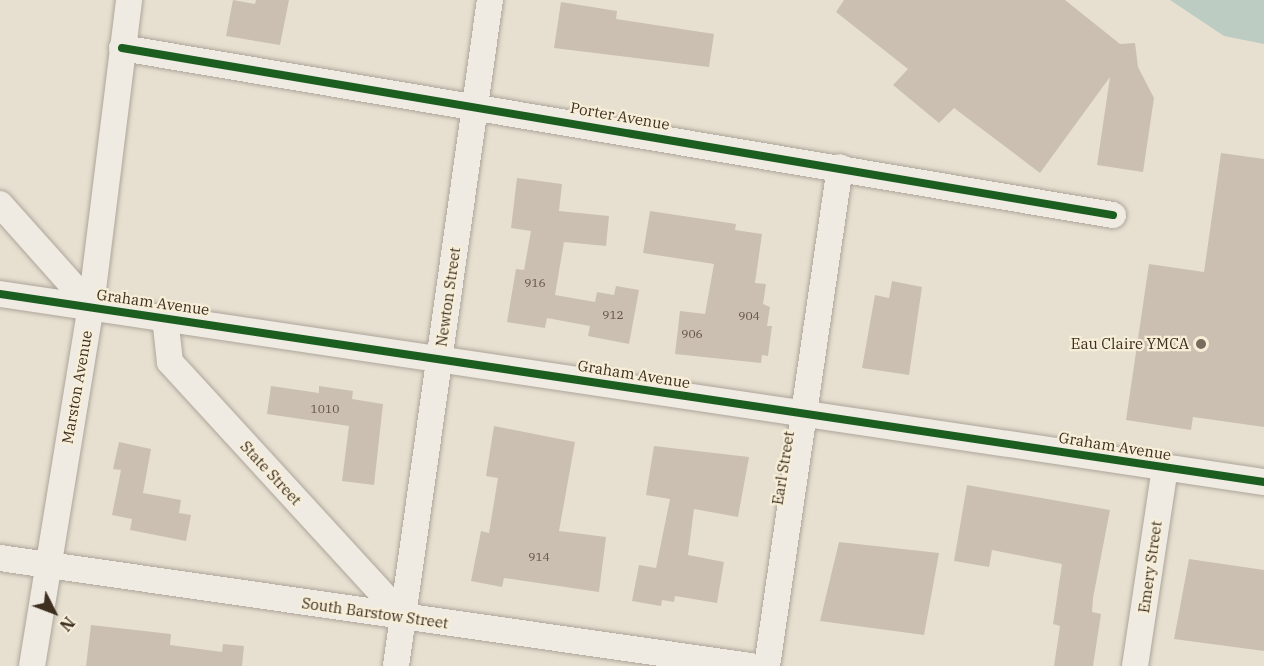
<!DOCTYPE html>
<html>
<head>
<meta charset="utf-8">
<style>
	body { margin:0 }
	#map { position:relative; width:1264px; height:666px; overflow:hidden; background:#e7e0d1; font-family:"IBM Plex Serif",serif }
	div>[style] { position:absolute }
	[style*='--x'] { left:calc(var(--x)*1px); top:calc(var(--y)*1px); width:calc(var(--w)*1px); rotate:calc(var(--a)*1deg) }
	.water>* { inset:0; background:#bcccc2 }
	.building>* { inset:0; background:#cbbfb2 }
	.roads { filter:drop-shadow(0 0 2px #ada599) drop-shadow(0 0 2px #ada599) }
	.minor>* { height:26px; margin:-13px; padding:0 13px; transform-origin:13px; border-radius:13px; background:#efebe3 }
	.cycleway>* { height:8px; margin:-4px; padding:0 4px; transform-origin:4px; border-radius:4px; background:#1b5e20 }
	.dots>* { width:16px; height:16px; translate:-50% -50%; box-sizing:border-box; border:3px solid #f7eed8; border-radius:50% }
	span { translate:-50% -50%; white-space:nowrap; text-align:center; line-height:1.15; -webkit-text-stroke:4.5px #f7eed8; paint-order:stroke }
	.number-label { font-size:12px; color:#605244 }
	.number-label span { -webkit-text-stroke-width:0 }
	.street-label { font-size:15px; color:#3d2e20 }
	.poi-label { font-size:15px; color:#3d2e20 }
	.right { translate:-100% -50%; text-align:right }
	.north { position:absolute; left:24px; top:582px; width:60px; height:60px; -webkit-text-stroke:4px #f7eed8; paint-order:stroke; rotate:132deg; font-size:16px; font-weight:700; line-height:24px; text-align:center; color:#3d2e20 }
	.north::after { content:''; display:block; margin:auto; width:21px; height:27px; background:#3d2e20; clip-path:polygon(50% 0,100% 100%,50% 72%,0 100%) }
</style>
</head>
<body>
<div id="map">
	<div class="water">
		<i style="clip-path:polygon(1170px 0,1264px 0,1264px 44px,1224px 36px)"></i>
	</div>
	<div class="building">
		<i style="clip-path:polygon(233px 0,255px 4px,256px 0,289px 0,280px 45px,226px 36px)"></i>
		<i style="clip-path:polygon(844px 0,1065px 0,1120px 44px,1135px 43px,1138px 67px,1154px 98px,1143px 172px,1097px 165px,1110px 77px,1040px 173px,954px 108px,939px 123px,893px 85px,908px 69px,836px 12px)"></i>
		<i style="clip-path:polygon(561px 2px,617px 11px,616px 19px,714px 34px,709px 67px,554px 48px)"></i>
		<i style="clip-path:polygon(1221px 153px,1264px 159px,1264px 427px,1193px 417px,1191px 430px,1126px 420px,1149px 264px,1204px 272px)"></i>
		<i style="clip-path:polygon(517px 178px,562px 184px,559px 211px,609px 216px,606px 246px,564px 242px,555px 295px,595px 302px,597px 292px,614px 295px,616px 286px,639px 290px,629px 344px,588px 336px,590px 326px,547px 318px,545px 328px,507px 322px,516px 269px,524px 270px,531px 231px,511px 228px)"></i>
		<i style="clip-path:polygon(650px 211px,736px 224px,735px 230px,762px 234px,755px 283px,766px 284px,763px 304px,770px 307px,767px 326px,772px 326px,768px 356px,762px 355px,761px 363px,675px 354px,680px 311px,705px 314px,714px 264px,643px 253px)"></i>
		<i style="clip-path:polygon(892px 281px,922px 287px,909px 375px,862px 368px,875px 295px,889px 298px)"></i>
		<i style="clip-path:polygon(271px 386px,319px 393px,319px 386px,353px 391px,352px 399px,383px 404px,374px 485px,342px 481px,349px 426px,267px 414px)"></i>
		<i style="clip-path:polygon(494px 426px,575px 442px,559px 531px,606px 537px,599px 592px,504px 578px,502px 587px,471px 581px,481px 531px,489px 533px,498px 478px,486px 476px)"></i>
		<i style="clip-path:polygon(119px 442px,151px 449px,143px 493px,181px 500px,179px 513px,191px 515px,186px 541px,130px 530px,132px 519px,112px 515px,121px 470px,113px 469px)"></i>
		<i style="clip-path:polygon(654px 446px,749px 457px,738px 517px,694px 509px,688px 555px,724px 562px,717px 603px,675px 596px,674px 602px,662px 600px,661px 606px,632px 601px,639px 565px,656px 568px,670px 499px,646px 495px)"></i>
		<i style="clip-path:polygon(967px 485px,1110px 510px,1093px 598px,1092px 612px,1101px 614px,1093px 666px,1054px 666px,1060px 626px,1053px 624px,1062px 564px,992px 550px,989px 567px,954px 561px)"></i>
		<i style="clip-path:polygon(839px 542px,939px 553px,924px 635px,820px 621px)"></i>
		<i style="clip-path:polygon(1189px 559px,1264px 570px,1264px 651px,1174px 639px)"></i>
		<i style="clip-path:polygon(91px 625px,171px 634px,170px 645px,222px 652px,223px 644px,244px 646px,242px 666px,86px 666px)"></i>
	</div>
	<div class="roads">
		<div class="minor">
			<i style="--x:122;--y:48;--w:1005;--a:9.57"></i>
			<i style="--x:0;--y:204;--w:137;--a:48.3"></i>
			<i style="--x:0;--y:294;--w:1278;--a:8.46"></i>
			<i style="--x:165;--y:317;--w:45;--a:83.7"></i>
			<i style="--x:170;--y:362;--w:345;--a:47.5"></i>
			<i style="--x:0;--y:558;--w:758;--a:8.19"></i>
			<i style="--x:32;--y:666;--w:365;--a:-80.7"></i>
			<i style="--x:91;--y:306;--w:308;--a:-82.9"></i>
			<i style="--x:396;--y:666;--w:673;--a:-81.97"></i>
			<i style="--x:767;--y:666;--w:504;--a:-81.68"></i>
			<i style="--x:1135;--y:666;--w:201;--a:-81.4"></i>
		</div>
	</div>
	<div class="cycleway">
		<i style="--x:122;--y:48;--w:1005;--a:9.57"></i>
		<i style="--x:0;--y:294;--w:1278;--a:8.46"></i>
	</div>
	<div class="dots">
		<i style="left:1201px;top:344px;background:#786c5e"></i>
	</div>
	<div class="number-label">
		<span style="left:535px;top:283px">916</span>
		<span style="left:613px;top:315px">912</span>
		<span style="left:749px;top:316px">904</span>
		<span style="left:692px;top:334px">906</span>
		<span style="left:325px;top:409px">1010</span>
		<span style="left:539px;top:557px">914</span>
	</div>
	<div class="street-label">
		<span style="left:620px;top:116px;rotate:10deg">Porter Avenue</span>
		<span style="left:448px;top:297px;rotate:-82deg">Newton Street</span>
		<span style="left:153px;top:302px;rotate:8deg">Graham Avenue</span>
		<span style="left:634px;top:374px;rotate:9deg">Graham Avenue</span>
		<span style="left:77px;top:387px;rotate:-80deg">Marston Avenue</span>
		<span style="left:1115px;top:446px;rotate:9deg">Graham Avenue</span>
		<span style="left:783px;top:468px;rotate:-81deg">Earl Street</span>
		<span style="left:271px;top:473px;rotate:47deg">State Street</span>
		<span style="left:1150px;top:567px;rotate:-82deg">Emery Street</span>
		<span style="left:375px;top:613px;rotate:8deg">South Barstow Street</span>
	</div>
	<div class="poi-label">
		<span class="right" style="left:1189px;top:344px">Eau Claire YMCA</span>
	</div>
	<div class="north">N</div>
</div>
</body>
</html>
